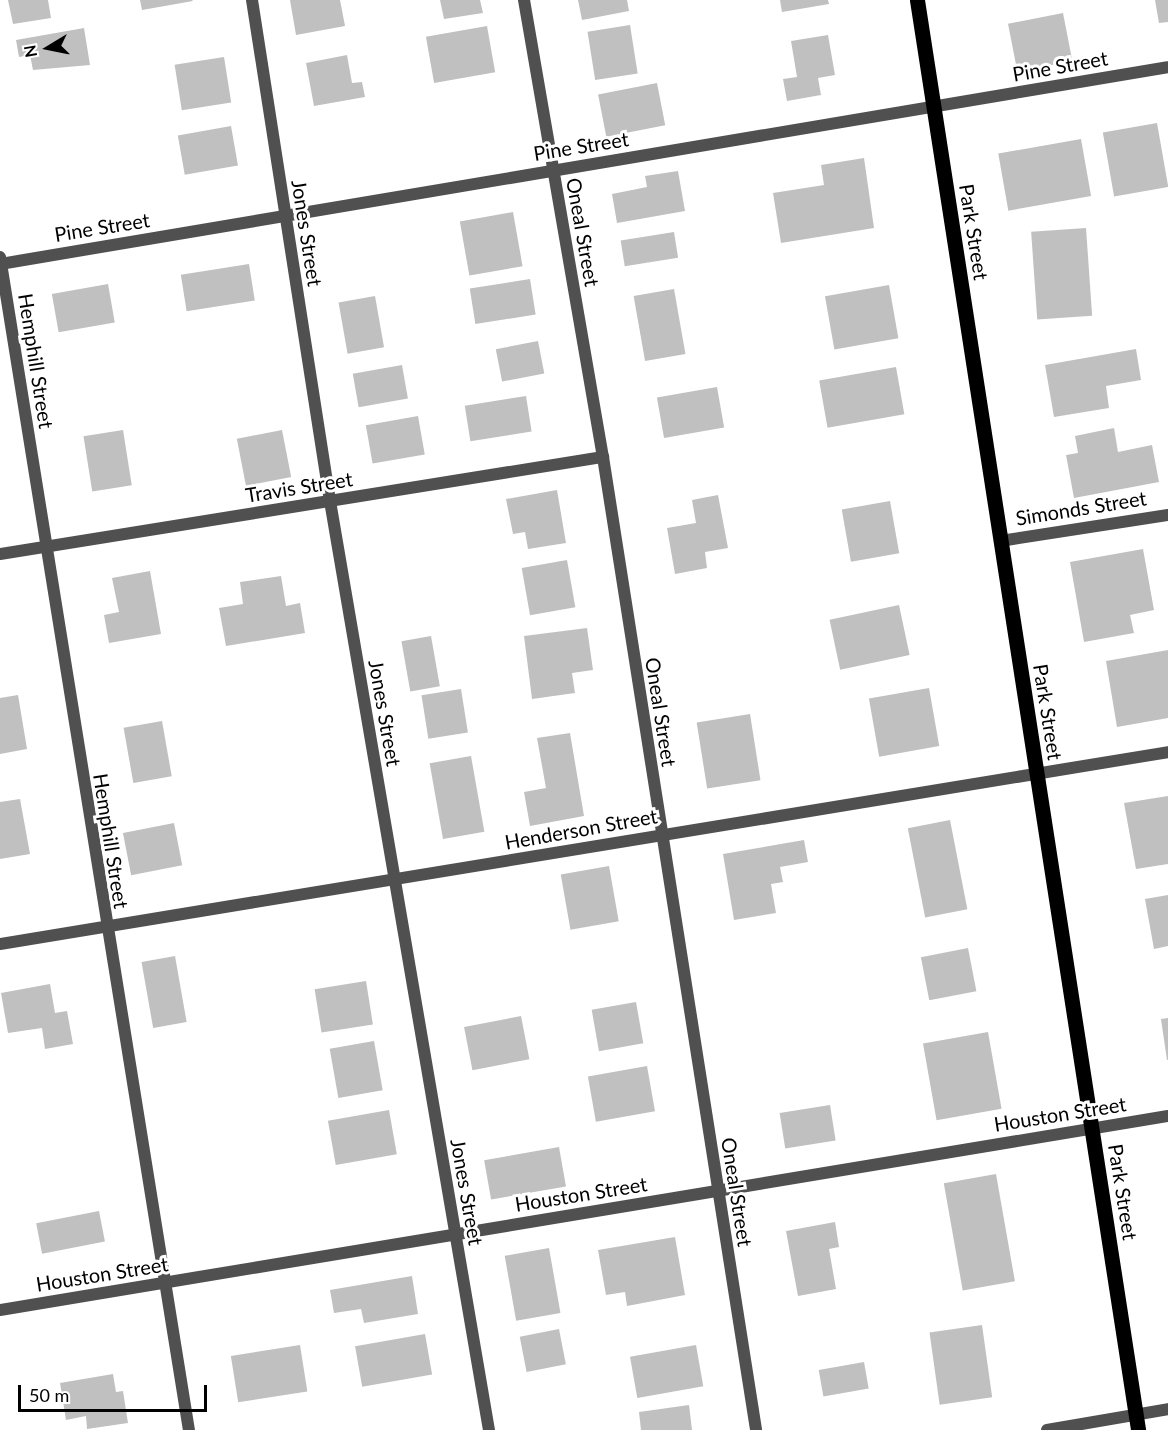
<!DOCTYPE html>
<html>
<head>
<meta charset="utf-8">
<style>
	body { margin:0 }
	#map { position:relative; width:1168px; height:1430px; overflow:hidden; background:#fff; font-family:Lato,sans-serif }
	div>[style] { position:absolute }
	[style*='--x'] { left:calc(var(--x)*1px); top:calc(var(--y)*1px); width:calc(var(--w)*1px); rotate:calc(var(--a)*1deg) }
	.building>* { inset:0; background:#c0c0c0; transform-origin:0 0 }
	.street>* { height:12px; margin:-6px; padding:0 6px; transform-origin:6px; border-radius:6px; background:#505050 }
	.primary>* { height:15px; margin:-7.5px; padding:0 7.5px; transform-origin:7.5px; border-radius:7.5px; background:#000 }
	span { translate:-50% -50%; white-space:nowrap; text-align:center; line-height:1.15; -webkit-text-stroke:6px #fff; paint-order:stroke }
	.street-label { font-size:20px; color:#000 }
	.north { position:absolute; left:18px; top:18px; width:60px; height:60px; -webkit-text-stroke:4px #fff; paint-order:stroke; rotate:260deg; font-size:16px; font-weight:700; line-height:24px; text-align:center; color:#000 }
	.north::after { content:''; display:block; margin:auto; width:21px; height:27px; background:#000; clip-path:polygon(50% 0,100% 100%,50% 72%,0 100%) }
	.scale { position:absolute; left:18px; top:1385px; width:189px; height:27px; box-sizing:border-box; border:3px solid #000; border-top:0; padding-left:8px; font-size:18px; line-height:21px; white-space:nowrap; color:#000; -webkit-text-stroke:4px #fff; paint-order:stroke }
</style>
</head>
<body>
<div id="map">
	<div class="building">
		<i style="clip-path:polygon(8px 0,48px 0,51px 18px,13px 24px)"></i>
		<i style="clip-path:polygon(140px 0,192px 0,193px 1px,142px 10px)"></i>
		<i style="clip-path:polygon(290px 0,340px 0,345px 26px,296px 35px)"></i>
		<i style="clip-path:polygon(440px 0,480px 0,483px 13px,444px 19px)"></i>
		<i style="clip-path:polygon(578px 0,627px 0,629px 11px,582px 20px)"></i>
		<i style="clip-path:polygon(780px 0,828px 0,829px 4px,782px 12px)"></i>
		<i style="clip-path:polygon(1155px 0,1168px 0,1168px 22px,1159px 23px)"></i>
		<i style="left:1063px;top:13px;width:49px;height:56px;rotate:79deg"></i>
		<i style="left:630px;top:25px;width:49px;height:43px;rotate:81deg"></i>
		<i style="left:487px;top:26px;width:47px;height:62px;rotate:80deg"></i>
		<i style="clip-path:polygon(84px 28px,90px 65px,33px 70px,30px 55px,19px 57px,16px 40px)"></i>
		<i style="clip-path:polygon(828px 35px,835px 75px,818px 78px,821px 95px,787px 101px,783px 79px,797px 77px,791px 41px)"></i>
		<i style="clip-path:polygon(347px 55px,352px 83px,362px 82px,365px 97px,314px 106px,306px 63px)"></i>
		<i style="left:224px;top:57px;width:46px;height:50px;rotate:81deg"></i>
		<i style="left:657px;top:83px;width:43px;height:60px;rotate:79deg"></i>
		<i style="left:1157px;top:123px;width:65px;height:55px;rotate:80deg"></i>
		<i style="left:231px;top:126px;width:40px;height:54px;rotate:80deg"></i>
		<i style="left:1081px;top:139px;width:58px;height:84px;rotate:80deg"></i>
		<i style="clip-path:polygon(864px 158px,874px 228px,781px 243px,773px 193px,824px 185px,821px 165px)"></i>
		<i style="clip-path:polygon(678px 171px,685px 211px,617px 223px,612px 194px,647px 187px,645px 176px)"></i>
		<i style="left:513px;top:212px;width:55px;height:54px;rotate:80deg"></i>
		<i style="left:1086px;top:228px;width:88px;height:55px;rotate:86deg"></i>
		<i style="left:674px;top:232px;width:26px;height:54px;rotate:81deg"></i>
		<i style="left:249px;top:264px;width:37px;height:69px;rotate:81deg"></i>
		<i style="left:530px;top:279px;width:36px;height:61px;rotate:81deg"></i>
		<i style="left:108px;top:284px;width:39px;height:57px;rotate:80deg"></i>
		<i style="left:889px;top:285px;width:54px;height:65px;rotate:80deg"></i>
		<i style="left:674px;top:289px;width:66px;height:41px;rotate:80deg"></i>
		<i style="left:375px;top:296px;width:52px;height:37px;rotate:80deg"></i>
		<i style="left:538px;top:341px;width:33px;height:43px;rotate:79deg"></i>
		<i style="clip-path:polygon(1136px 349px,1141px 380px,1106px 386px,1109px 408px,1054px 417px,1045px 365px)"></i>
		<i style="left:402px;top:365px;width:34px;height:50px;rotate:80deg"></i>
		<i style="left:896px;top:367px;width:48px;height:78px;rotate:80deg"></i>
		<i style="left:717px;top:387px;width:41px;height:61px;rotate:80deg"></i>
		<i style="left:526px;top:396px;width:36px;height:62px;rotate:81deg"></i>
		<i style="left:418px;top:416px;width:39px;height:53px;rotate:80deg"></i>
		<i style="clip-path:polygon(1114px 428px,1118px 452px,1152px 445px,1159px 482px,1074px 498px,1066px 455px,1078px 453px,1075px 436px)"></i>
		<i style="left:123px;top:430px;width:56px;height:40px;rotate:81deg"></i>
		<i style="left:282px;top:430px;width:48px;height:46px;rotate:79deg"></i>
		<i style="clip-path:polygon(557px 490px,566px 543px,528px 549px,525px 532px,513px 534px,506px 499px)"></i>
		<i style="clip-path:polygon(718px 495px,728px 548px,705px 552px,707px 568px,675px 574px,667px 528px,696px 523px,692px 500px)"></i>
		<i style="left:890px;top:501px;width:53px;height:49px;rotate:80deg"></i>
		<i style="clip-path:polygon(1143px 549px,1154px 610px,1130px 615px,1134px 633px,1084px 642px,1070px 562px)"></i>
		<i style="left:567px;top:560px;width:48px;height:46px;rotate:80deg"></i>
		<i style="clip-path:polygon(150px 571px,161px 634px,109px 643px,104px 615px,119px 612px,112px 578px)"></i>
		<i style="clip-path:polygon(281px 576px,286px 606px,300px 603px,305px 633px,226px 646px,219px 608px,243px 604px,240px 582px)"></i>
		<i style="left:899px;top:605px;width:51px;height:71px;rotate:78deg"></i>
		<i style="clip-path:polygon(587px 628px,593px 670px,572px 673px,575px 693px,532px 699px,524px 636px)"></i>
		<i style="left:431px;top:636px;width:51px;height:30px;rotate:80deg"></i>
		<i style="clip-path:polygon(1168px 650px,1168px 718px,1117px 727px,1106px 661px)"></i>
		<i style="left:929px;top:688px;width:59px;height:61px;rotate:80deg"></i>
		<i style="left:461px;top:689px;width:44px;height:40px;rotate:81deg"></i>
		<i style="clip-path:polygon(18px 695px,27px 749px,0 754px,0 698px)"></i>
		<i style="left:750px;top:714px;width:67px;height:54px;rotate:81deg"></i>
		<i style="left:162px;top:721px;width:56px;height:39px;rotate:80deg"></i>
		<i style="clip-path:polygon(570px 733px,584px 816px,530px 826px,524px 792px,546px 788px,537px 738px)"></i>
		<i style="left:471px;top:756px;width:77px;height:42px;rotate:80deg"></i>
		<i style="clip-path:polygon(1168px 796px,1168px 864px,1136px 869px,1124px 803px)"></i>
		<i style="clip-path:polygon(20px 799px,30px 854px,0 859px,0 802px)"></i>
		<i style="left:950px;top:820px;width:91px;height:43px;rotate:79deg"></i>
		<i style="left:174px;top:823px;width:43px;height:52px;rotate:79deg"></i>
		<i style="clip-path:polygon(804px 840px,808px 862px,780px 867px,783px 882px,771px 884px,776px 913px,734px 920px,723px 854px)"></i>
		<i style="left:609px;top:866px;width:56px;height:49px;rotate:80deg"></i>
		<i style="clip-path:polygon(1168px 895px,1168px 946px,1154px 949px,1145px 899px)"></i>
		<i style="left:968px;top:948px;width:44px;height:48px;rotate:79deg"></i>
		<i style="left:175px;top:956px;width:67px;height:34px;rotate:80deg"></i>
		<i style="left:366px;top:981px;width:44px;height:52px;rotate:81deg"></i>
		<i style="clip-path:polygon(50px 984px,55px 1013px,67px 1011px,73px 1044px,45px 1049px,42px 1028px,8px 1033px,1px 993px)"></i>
		<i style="left:636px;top:1002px;width:42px;height:45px;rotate:80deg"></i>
		<i style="left:521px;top:1016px;width:44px;height:58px;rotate:79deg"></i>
		<i style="clip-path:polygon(1168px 1018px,1168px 1060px,1167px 1060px,1161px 1019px)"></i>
		<i style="left:988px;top:1032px;width:78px;height:66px;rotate:80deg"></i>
		<i style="left:374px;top:1041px;width:50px;height:45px;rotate:80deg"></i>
		<i style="left:647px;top:1066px;width:46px;height:60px;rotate:80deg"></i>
		<i style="left:830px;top:1105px;width:36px;height:51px;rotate:81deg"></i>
		<i style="left:389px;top:1110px;width:45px;height:62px;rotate:80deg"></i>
		<i style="left:559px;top:1147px;width:40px;height:76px;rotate:80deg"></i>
		<i style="left:996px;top:1174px;width:109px;height:53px;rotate:80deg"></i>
		<i style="left:99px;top:1211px;width:31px;height:64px;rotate:79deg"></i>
		<i style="clip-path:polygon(835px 1222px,839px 1247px,829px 1249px,836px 1289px,798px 1296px,786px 1231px)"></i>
		<i style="clip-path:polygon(675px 1237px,685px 1295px,627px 1306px,625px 1292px,606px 1295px,598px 1250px)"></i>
		<i style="left:549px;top:1248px;width:66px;height:45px;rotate:80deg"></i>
		<i style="clip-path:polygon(412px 1276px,418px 1314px,364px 1323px,361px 1309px,334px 1313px,330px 1290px)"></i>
		<i style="left:982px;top:1325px;width:73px;height:53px;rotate:82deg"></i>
		<i style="left:559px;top:1329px;width:36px;height:40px;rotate:79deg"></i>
		<i style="left:425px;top:1334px;width:41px;height:71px;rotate:80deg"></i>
		<i style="left:300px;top:1345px;width:47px;height:70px;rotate:81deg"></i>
		<i style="left:696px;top:1345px;width:42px;height:67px;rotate:80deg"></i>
		<i style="left:864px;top:1362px;width:27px;height:46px;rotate:80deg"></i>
		<i style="clip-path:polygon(113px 1374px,116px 1392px,123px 1391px,128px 1423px,87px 1429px,86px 1416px,66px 1420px,60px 1383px)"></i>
		<i style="clip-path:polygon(689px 1405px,692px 1430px,641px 1430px,639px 1412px)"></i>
	</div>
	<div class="street">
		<i style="--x:252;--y:0;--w:507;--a:81.15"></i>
		<i style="--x:330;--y:501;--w:943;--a:80.29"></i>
		<i style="--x:524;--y:0;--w:464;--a:80.2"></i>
		<i style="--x:603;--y:457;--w:985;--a:81.06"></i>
		<i style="--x:0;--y:257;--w:1188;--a:80.85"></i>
		<i style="--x:0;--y:264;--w:1184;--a:-9.57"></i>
		<i style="--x:1000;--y:541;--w:170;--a:-8.8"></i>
		<i style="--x:0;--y:554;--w:611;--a:-9.14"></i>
		<i style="--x:0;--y:944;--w:1184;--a:-9.33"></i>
		<i style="--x:0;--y:1310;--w:1184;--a:-9.43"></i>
		<i style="--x:1047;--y:1430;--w:123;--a:-9.8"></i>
	</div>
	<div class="primary">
		<i style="--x:917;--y:0;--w:1447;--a:81.21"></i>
	</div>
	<div class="street-label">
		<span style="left:1060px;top:66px;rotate:-10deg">Pine Street</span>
		<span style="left:581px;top:146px;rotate:-9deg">Pine Street</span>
		<span style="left:102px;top:227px;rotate:-9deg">Pine Street</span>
		<span style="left:583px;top:232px;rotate:80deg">Oneal Street</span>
		<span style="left:974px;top:232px;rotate:81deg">Park Street</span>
		<span style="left:307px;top:233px;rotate:81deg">Jones Street</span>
		<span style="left:36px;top:361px;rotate:81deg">Hemphill Street</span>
		<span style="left:299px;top:487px;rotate:-9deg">Travis Street</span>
		<span style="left:1081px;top:508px;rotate:-9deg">Simonds Street</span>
		<span style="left:661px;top:712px;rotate:81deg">Oneal Street</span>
		<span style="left:1048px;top:712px;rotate:81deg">Park Street</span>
		<span style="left:385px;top:713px;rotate:80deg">Jones Street</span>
		<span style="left:581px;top:829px;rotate:-10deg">Henderson Street</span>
		<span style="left:111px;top:841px;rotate:81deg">Hemphill Street</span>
		<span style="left:1060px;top:1114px;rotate:-9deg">Houston Street</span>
		<span style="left:467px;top:1192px;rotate:80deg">Jones Street</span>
		<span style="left:737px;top:1192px;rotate:81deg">Oneal Street</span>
		<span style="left:1123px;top:1192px;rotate:81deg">Park Street</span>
		<span style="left:581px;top:1194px;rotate:-9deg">Houston Street</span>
		<span style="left:102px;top:1274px;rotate:-9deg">Houston Street</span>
	</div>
	<div class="north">N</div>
	<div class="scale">50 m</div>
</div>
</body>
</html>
